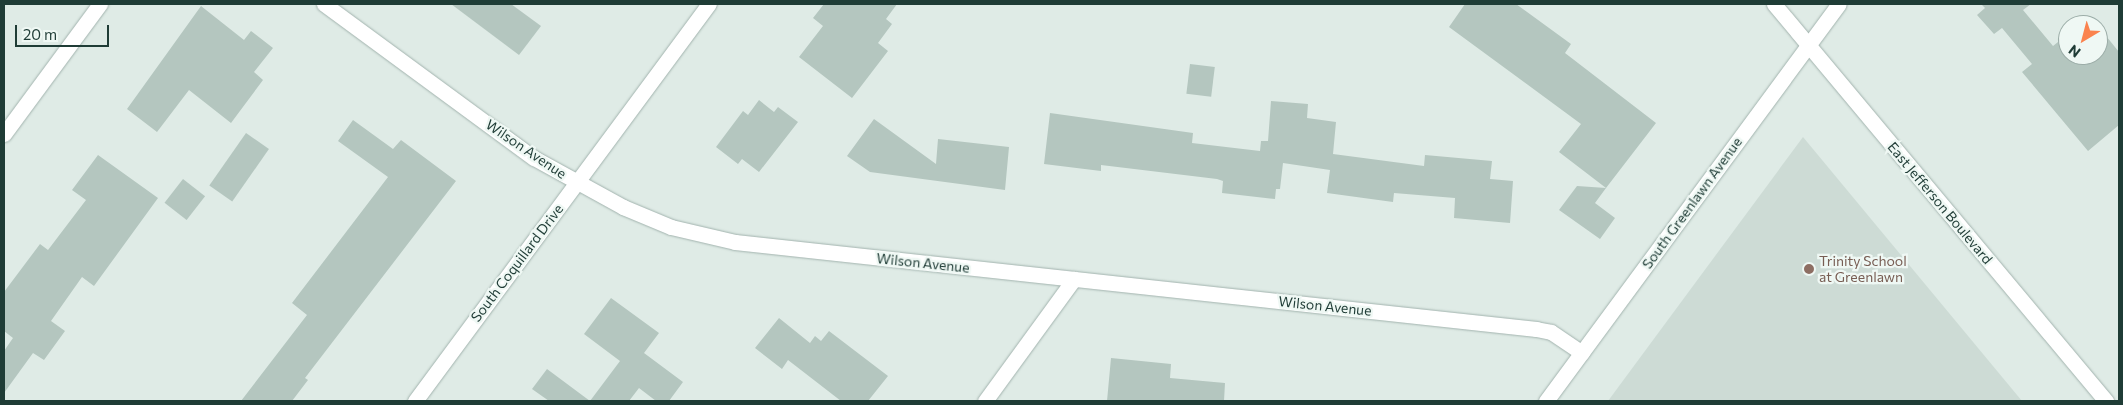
<!DOCTYPE html>
<html>
<head>
<meta charset="utf-8">
<style>
	body { margin:0 }
	#map { position:relative; width:2123px; height:405px; overflow:hidden; background:#dfebe6; font-family:Commissioner,sans-serif }
	div>[style] { position:absolute }
	[style*='--x'] { left:calc(var(--x)*1px); top:calc(var(--y)*1px); width:calc(var(--w)*1px); rotate:calc(var(--a)*1deg) }
	.built>* { inset:0; background:#cddbd5 }
	.building>* { inset:0; background:#b4c6bf; transform-origin:0 0 }
	.roads { filter:drop-shadow(0 0 1px #a2b3ae) drop-shadow(0 0 1px #a2b3ae) }
	.minor>* { height:15px; margin:-7.5px; padding:0 7.5px; transform-origin:7.5px; border-radius:7.5px; background:#fff }
	.tertiary>* { height:15px; margin:-7.5px; padding:0 7.5px; transform-origin:7.5px; border-radius:7.5px; background:#fff }
	.dots>* { width:14px; height:14px; translate:-50% -50%; box-sizing:border-box; border:2px solid #eff8f4; border-radius:50% }
	span { translate:-50% -50%; white-space:nowrap; text-align:center; line-height:1.15; -webkit-text-stroke:4.5px #eff8f4; paint-order:stroke }
	.street-label { font-size:14px; color:#1f3c36 }
	.education-label { font-size:14px; color:#785e54 }
	.left { translate:0 -50%; text-align:left }
	.frame { position:absolute; inset:0; border:5px solid #1f3c36; pointer-events:none }
	.north { position:absolute; left:2058px; top:15px; width:50px; height:50px; box-sizing:border-box; background:#eff8f4; border:1px solid #9cada8; border-radius:50%; rotate:217deg; font-size:14px; font-weight:700; line-height:20px; text-align:center; color:#1f3c36 }
	.north::after { content:''; display:block; margin:auto; width:18px; height:22px; background:#fa834e; clip-path:polygon(50% 0,100% 100%,50% 72%,0 100%) }
	.scale { position:absolute; left:15px; top:25px; width:94px; height:22px; box-sizing:border-box; border:2px solid #1f3c36; border-top:0; padding-left:6px; font-size:15px; line-height:18px; white-space:nowrap; color:#1f3c36; -webkit-text-stroke:4px #eff8f4; paint-order:stroke }
</style>
</head>
<body>
<div id="map">
	<div class="built">
		<i style="clip-path:polygon(1803px 137px,2022px 401px,1608px 401px)"></i>
	</div>
	<div class="building">
		<i style="clip-path:polygon(451px 4px,511px 4px,541px 26px,519px 55px)"></i>
		<i style="clip-path:polygon(824px 4px,897px 4px,886px 19px,892px 24px,878px 43px,888px 51px,852px 98px,799px 57px,823px 26px,813px 18px)"></i>
		<i style="clip-path:polygon(1465px 4px,1516px 4px,1571px 44px,1565px 53px,1656px 123px,1606px 188px,1559px 152px,1581px 124px,1449px 27px)"></i>
		<i style="clip-path:polygon(1981px 4px,2031px 4px,2023px 10px,2053px 46px,2068px 34px,2068px 55px,2098px 55px,2098px 26px,2119px 52px,2119px 125px,2088px 151px,2022px 72px,2032px 64px,2002px 28px,1994px 34px,1977px 15px,1985px 8px)"></i>
		<i style="clip-path:polygon(201px 6px,244px 40px,251px 31px,273px 48px,254px 72px,263px 80px,231px 123px,189px 90px,157px 132px,127px 109px)"></i>
		<i style="clip-path:polygon(2090px 16px,2097px 25px,2079px 25px)"></i>
		<i style="left:1190px;top:64px;width:25px;height:30px;rotate:7deg"></i>
		<i style="clip-path:polygon(759px 100px,774px 112px,778px 107px,798px 122px,759px 172px,742px 159px,738px 164px,716px 147px,743px 111px,748px 115px)"></i>
		<i style="clip-path:polygon(1271px 101px,1308px 104px,1307px 118px,1336px 122px,1333px 154px,1424px 166px,1425px 155px,1492px 161px,1490px 179px,1513px 181px,1510px 223px,1454px 218px,1455px 198px,1394px 193px,1393px 202px,1327px 193px,1330px 170px,1283px 163px,1280px 189px,1276px 189px,1275px 199px,1222px 193px,1223px 181px,1217px 179px,1101px 165px,1101px 171px,1044px 164px,1050px 113px,1193px 133px,1192px 143px,1260px 151px,1261px 141px,1268px 141px)"></i>
		<i style="clip-path:polygon(874px 119px,936px 164px,938px 139px,1009px 147px,1005px 190px,870px 172px,847px 156px)"></i>
		<i style="clip-path:polygon(353px 120px,393px 149px,401px 140px,456px 181px,305px 378px,308px 380px,292px 401px,241px 401px,307px 315px,292px 303px,388px 177px,338px 141px)"></i>
		<i style="left:246px;top:133px;width:28px;height:64px;rotate:35deg"></i>
		<i style="clip-path:polygon(98px 155px,158px 198px,94px 286px,82px 277px,51px 321px,65px 331px,44px 360px,33px 353px,4px 393px,4px 351px,13px 338px,4px 331px,4px 292px,40px 244px,48px 250px,86px 200px,72px 190px)"></i>
		<i style="left:183px;top:179px;width:28px;height:30px;rotate:38deg"></i>
		<i style="clip-path:polygon(1577px 186px,1606px 188px,1595px 203px,1615px 218px,1600px 239px,1559px 210px)"></i>
		<i style="clip-path:polygon(611px 298px,659px 333px,644px 353px,683px 382px,669px 401px,656px 401px,639px 388px,629px 401px,549px 401px,532px 389px,547px 369px,590px 401px,620px 361px,584px 334px)"></i>
		<i style="clip-path:polygon(779px 318px,810px 343px,815px 336px,821px 341px,829px 331px,888px 376px,868px 401px,841px 401px,788px 360px,782px 369px,755px 348px)"></i>
		<i style="clip-path:polygon(1111px 358px,1171px 364px,1170px 378px,1225px 383px,1224px 401px,1107px 401px)"></i>
	</div>
	<div class="roads">
		<div class="minor">
			<i style="--x:324;--y:4;--w:260;--a:36.3"></i>
			<i style="--x:534;--y:158;--w:102;--a:28.8"></i>
			<i style="--x:623;--y:207;--w:52;--a:22.6"></i>
			<i style="--x:671;--y:227;--w:66;--a:13.2"></i>
			<i style="--x:735;--y:242;--w:806;--a:6.2"></i>
			<i style="--x:1536;--y:329;--w:15;--a:11"></i>
			<i style="--x:1551;--y:332;--w:37;--a:34"></i>
			<i style="--x:4;--y:134;--w:162;--a:-53.6"></i>
			<i style="--x:415;--y:401;--w:494;--a:-53.5"></i>
			<i style="--x:985;--y:401;--w:151;--a:-53.9"></i>
		</div>
		<div class="tertiary">
			<i style="--x:1774;--y:4;--w:518;--a:50.1"></i>
			<i style="--x:1546;--y:401;--w:493;--a:-53.6"></i>
		</div>
	</div>
	<div class="dots">
		<i style="left:1809px;top:269px;background:#8d6e63"></i>
	</div>
	<div class="street-label">
		<span style="left:526px;top:149px;rotate:34deg">Wilson Avenue</span>
		<span style="left:1692px;top:203px;rotate:-54deg">South Greenlawn Avenue</span>
		<span style="left:1940px;top:203px;rotate:50deg">East Jefferson Boulevard</span>
		<span style="left:517px;top:263px;rotate:-53deg">South Coquillard Drive</span>
		<span style="left:923px;top:263px;rotate:6deg">Wilson Avenue</span>
		<span style="left:1325px;top:306px;rotate:6deg">Wilson Avenue</span>
	</div>
	<div class="education-label">
		<span class="left" style="left:1819px;top:269px">Trinity School<br>at Greenlawn</span>
	</div>
	<div class="frame"></div>
	<div class="north">N</div>
	<div class="scale">20 m</div>
</div>
</body>
</html>
